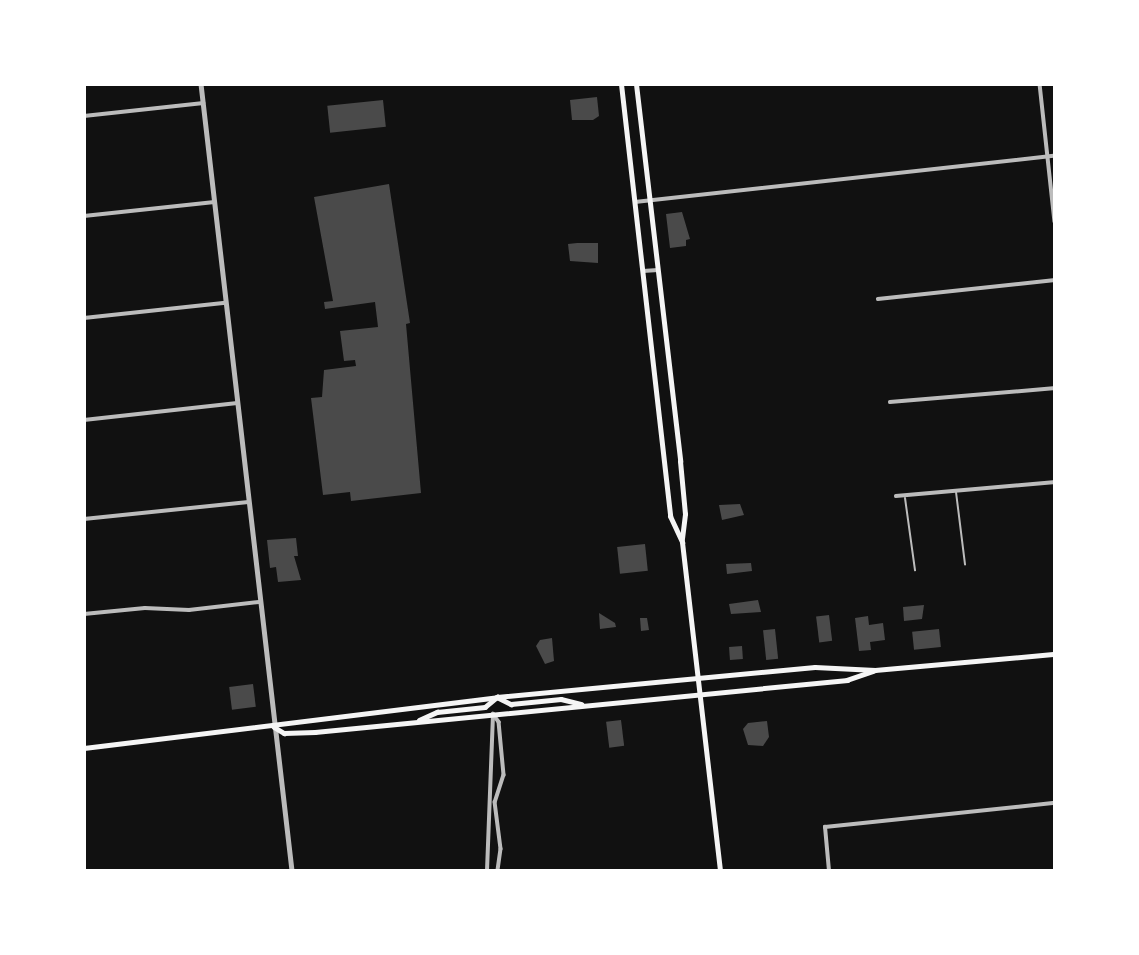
<!DOCTYPE html>
<html>
<head>
<meta charset="utf-8">
<style>
	body { margin:0 }
	#map { position:relative; width:1139px; height:955px; overflow:hidden; background:#111; font-family:"Noto Sans",sans-serif }
	div>[style] { position:absolute }
	[style*='--x'] { left:calc(var(--x)*1px); top:calc(var(--y)*1px); width:calc(var(--w)*1px); rotate:calc(var(--a)*1deg) }
	.building>* { inset:0; background:#4a4a4a; transform-origin:0 0 }
	.service>* { height:2px; margin:-1px; padding:0 1px; transform-origin:1px; border-radius:1px; background:#bcbcbc }
	.minor>* { height:3.5px; margin:-1.75px; padding:0 1.75px; transform-origin:1.75px; border-radius:1.75px; background:#bcbcbc }
	.tertiary>* { height:4.5px; margin:-2.25px; padding:0 2.25px; transform-origin:2.25px; border-radius:2.25px; background:#bcbcbc }
	.secondary>* { height:4.5px; margin:-2.25px; padding:0 2.25px; transform-origin:2.25px; border-radius:2.25px; background:#f5f5f5 }
	.primary>* { height:5px; margin:-2.5px; padding:0 2.5px; transform-origin:2.5px; border-radius:2.5px; background:#f5f5f5 }
	span { translate:-50% -50%; white-space:nowrap; text-align:center; line-height:1.15; -webkit-text-stroke:5px #fff; paint-order:stroke }
	.frame { position:absolute; inset:0; border:86px solid #fff; pointer-events:none }
</style>
</head>
<body>
<div id="map">
	<div class="building">
		<i style="clip-path:polygon(597px 97px,599px 116px,593px 120px,572px 120px,570px 100px)"></i>
		<i style="left:383px;top:100px;width:27px;height:56px;rotate:84deg"></i>
		<i style="clip-path:polygon(389px 184px,410px 323px,406px 324px,421px 493px,351px 501px,350px 492px,323px 495px,311px 398px,322px 397px,324px 370px,356px 366px,355px 360px,344px 361px,340px 331px,378px 327px,375px 302px,325px 309px,324px 302px,333px 301px,314px 197px)"></i>
		<i style="clip-path:polygon(682px 212px,690px 239px,686px 240px,686px 246px,670px 248px,666px 214px)"></i>
		<i style="clip-path:polygon(577px 243px,598px 243px,598px 263px,570px 261px,568px 244px)"></i>
		<i style="clip-path:polygon(719px 505px,740px 504px,744px 515px,722px 520px)"></i>
		<i style="clip-path:polygon(296px 538px,298px 556px,294px 556px,301px 580px,278px 582px,276px 567px,270px 568px,267px 540px)"></i>
		<i style="left:645px;top:544px;width:27px;height:28px;rotate:84deg"></i>
		<i style="clip-path:polygon(751px 563px,752px 571px,727px 574px,726px 564px)"></i>
		<i style="clip-path:polygon(758px 600px,761px 612px,731px 614px,729px 604px)"></i>
		<i style="clip-path:polygon(924px 605px,922px 619px,904px 621px,903px 607px)"></i>
		<i style="clip-path:polygon(599px 613px,615px 623px,616px 627px,600px 629px)"></i>
		<i style="left:829px;top:615px;width:26px;height:13px;rotate:83deg"></i>
		<i style="clip-path:polygon(868px 616px,869px 625px,883px 623px,885px 640px,870px 642px,871px 650px,859px 651px,855px 618px)"></i>
		<i style="clip-path:polygon(640px 618px,647px 618px,649px 630px,641px 631px)"></i>
		<i style="left:775px;top:629px;width:30px;height:12px;rotate:84deg"></i>
		<i style="left:939px;top:629px;width:18px;height:27px;rotate:84deg"></i>
		<i style="clip-path:polygon(552px 638px,554px 661px,545px 664px,536px 646px,540px 640px)"></i>
		<i style="left:742px;top:646px;width:13px;height:13px;rotate:86deg"></i>
		<i style="left:253px;top:684px;width:23px;height:24px;rotate:83deg"></i>
		<i style="left:621px;top:720px;width:26px;height:15px;rotate:83deg"></i>
		<i style="clip-path:polygon(767px 721px,769px 737px,763px 746px,748px 745px,743px 729px,748px 723px)"></i>
	</div>
	<div class="service">
		<i style="--x:956;--y:492;--w:73;--a:82.9"></i>
		<i style="--x:905;--y:498;--w:73;--a:82.1"></i>
	</div>
	<div class="minor">
		<i style="--x:1040;--y:84;--w:138;--a:83.8"></i>
		<i style="--x:84;--y:116;--w:120;--a:-6.2"></i>
		<i style="--x:635;--y:202;--w:423;--a:-6.3"></i>
		<i style="--x:84;--y:216;--w:131;--a:-6.1"></i>
		<i style="--x:643;--y:271;--w:15;--a:-4"></i>
		<i style="--x:878;--y:299;--w:178;--a:-6.1"></i>
		<i style="--x:84;--y:318;--w:142;--a:-6.1"></i>
		<i style="--x:890;--y:402;--w:166;--a:-4.8"></i>
		<i style="--x:84;--y:420;--w:154;--a:-6.3"></i>
		<i style="--x:896;--y:496;--w:160;--a:-5"></i>
		<i style="--x:84;--y:519;--w:165;--a:-5.9"></i>
		<i style="--x:84;--y:614;--w:61;--a:-5.6"></i>
		<i style="--x:145;--y:608;--w:44;--a:2.6"></i>
		<i style="--x:189;--y:610;--w:70;--a:-6.5"></i>
		<i style="--x:493;--y:714;--w:10;--a:53"></i>
		<i style="--x:499;--y:722;--w:53;--a:84.6"></i>
		<i style="--x:504;--y:775;--w:28;--a:108"></i>
		<i style="--x:495;--y:802;--w:47;--a:82.7"></i>
		<i style="--x:501;--y:849;--w:22;--a:98"></i>
		<i style="--x:487;--y:871;--w:157;--a:-87.8"></i>
		<i style="--x:829;--y:871;--w:44;--a:-95.2"></i>
		<i style="--x:825;--y:827;--w:231;--a:-6"></i>
	</div>
	<div class="tertiary">
		<i style="--x:201;--y:84;--w:792;--a:83.4"></i>
	</div>
	<div class="secondary">
		<i style="--x:497;--y:697;--w:16;--a:27"></i>
		<i style="--x:511;--y:704;--w:50;--a:-5.7"></i>
		<i style="--x:561;--y:699;--w:21;--a:14"></i>
		<i style="--x:419;--y:720;--w:20;--a:-24"></i>
		<i style="--x:437;--y:712;--w:48;--a:-5.9"></i>
		<i style="--x:485;--y:707;--w:16;--a:-40"></i>
		<i style="--x:274;--y:727;--w:12;--a:31"></i>
		<i style="--x:284;--y:733;--w:31;--a:-2"></i>
		<i style="--x:315;--y:732;--w:535;--a:-5.58"></i>
		<i style="--x:847;--y:680;--w:28;--a:-19"></i>
		<i style="--x:84;--y:748;--w:416;--a:-7"></i>
		<i style="--x:497;--y:697;--w:319;--a:-5.4"></i>
		<i style="--x:815;--y:667;--w:60;--a:2.9"></i>
		<i style="--x:875;--y:670;--w:181;--a:-5.1"></i>
	</div>
	<div class="primary">
		<i style="--x:621;--y:84;--w:435;--a:83.5"></i>
		<i style="--x:670;--y:516;--w:29;--a:65"></i>
		<i style="--x:682;--y:542;--w:331;--a:83.4"></i>
		<i style="--x:636;--y:84;--w:380;--a:83.3"></i>
		<i style="--x:680;--y:461;--w:53;--a:84.6"></i>
		<i style="--x:685;--y:514;--w:26;--a:97"></i>
	</div>
	<div class="frame"></div>
</div>
</body>
</html>
